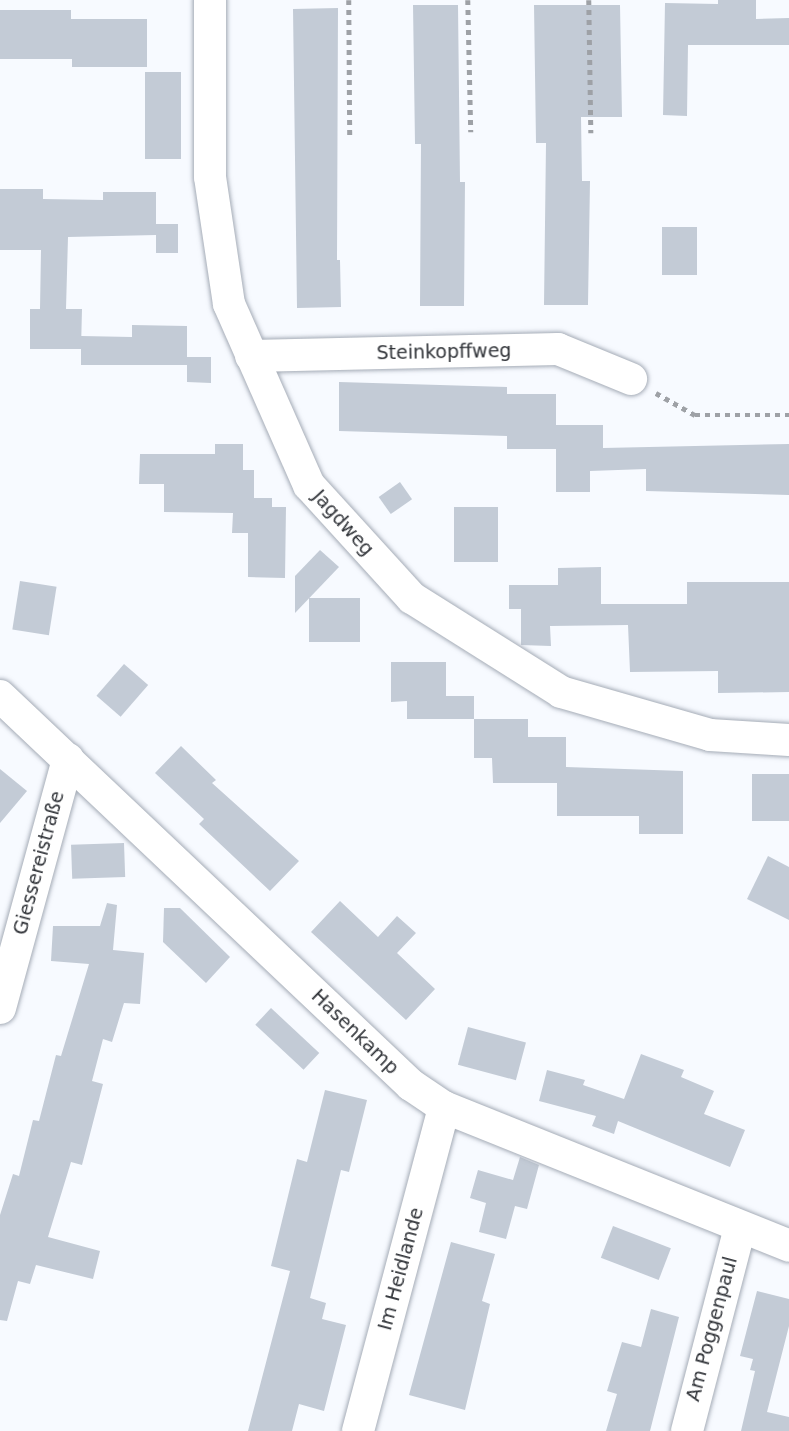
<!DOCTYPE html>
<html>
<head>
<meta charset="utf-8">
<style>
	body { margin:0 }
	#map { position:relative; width:789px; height:1431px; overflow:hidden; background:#f7faff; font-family:"DejaVu Sans",sans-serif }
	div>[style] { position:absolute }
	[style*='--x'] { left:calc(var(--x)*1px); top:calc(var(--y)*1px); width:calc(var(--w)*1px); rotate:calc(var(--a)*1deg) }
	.building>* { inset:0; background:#c3cbd6; transform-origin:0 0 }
	.path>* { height:4.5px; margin-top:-2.25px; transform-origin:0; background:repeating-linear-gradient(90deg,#9ea1a6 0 5px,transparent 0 10px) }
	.roads { filter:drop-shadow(0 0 2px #a5acb7) drop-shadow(0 0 2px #a5acb7) }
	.street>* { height:32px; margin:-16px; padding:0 16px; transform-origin:16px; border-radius:16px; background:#fff }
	span { translate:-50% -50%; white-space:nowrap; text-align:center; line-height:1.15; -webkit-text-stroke:5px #fff; paint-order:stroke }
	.street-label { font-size:19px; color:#303338 }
</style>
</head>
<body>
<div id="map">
	<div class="building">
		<i style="clip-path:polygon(718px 0,756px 0,756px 19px,789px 18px,789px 45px,688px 45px,687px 116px,663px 115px,665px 3px,718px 4px)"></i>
		<i style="clip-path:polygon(413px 5px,458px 5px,460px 182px,465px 182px,464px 306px,420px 306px,421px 144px,415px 144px)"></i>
		<i style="clip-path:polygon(534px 5px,620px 5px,622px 117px,581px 117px,582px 181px,590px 181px,588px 305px,544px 305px,546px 143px,536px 143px)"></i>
		<i style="clip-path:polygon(338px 8px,337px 260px,340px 260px,341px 307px,297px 308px,293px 9px)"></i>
		<i style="clip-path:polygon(0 10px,71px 10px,71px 19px,147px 19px,147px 67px,72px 67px,72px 59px,0 59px)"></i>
		<i style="left:145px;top:72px;width:36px;height:87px"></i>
		<i style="clip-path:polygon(0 189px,43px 189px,43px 199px,103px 200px,103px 192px,156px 192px,156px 235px,68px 237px,66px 309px,82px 309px,81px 349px,30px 349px,30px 309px,40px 309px,41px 250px,0 250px)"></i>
		<i style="left:156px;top:224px;width:22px;height:29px"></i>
		<i style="left:662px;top:227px;width:35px;height:48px"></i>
		<i style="clip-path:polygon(132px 325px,187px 326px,187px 357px,211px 357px,211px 383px,187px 382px,187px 365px,81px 365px,81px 336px,132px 337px)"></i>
		<i style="clip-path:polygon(339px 382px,507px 387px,507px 394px,556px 394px,556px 425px,603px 425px,603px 448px,789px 444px,789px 495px,646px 491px,646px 469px,590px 471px,590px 492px,556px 492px,556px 449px,507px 449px,507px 436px,339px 431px)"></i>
		<i style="clip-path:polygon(215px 444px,243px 444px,243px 470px,254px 470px,254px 498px,272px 498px,272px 507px,286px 507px,285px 578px,248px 577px,248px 533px,232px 533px,233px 513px,164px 512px,164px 484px,139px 484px,140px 454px,215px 454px)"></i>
		<i style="left:400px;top:482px;width:21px;height:26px;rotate:55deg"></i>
		<i style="left:454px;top:507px;width:44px;height:55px"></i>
		<i style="clip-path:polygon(320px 550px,339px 567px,295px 613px,295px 576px)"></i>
		<i style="clip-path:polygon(601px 567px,601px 604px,687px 604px,687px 582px,789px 582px,789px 692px,718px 693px,718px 671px,630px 672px,628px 625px,550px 626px,551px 646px,521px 645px,521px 609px,509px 609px,509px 585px,558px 585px,558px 568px)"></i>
		<i style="left:20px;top:581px;width:37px;height:49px;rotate:9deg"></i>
		<i style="left:309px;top:598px;width:51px;height:44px"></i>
		<i style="clip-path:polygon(391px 662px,446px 662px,446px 696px,474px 696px,474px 719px,407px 719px,407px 701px,391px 702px)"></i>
		<i style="left:124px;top:664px;width:32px;height:42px;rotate:41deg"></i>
		<i style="clip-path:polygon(474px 719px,528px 719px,528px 737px,566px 737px,566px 767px,683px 771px,683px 834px,639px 834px,639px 816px,557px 816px,557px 783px,493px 783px,492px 758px,474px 758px)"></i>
		<i style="clip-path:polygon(181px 746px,216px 780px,212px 783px,299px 861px,270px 891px,199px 824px,204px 819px,155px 773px)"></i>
		<i style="clip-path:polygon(0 769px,27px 791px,0 823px)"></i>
		<i style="left:752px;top:774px;width:37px;height:47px"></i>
		<i style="left:124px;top:843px;width:34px;height:53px;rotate:88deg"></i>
		<i style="clip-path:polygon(768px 856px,789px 867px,789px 920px,747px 899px)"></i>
		<i style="clip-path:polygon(340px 901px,378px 937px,397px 916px,416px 933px,397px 953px,435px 989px,406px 1020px,311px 932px)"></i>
		<i style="clip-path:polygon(107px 903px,117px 905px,113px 950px,144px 953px,140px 1004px,124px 1003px,112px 1042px,103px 1039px,92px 1081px,103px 1084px,82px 1165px,71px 1162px,48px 1237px,100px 1251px,93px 1279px,36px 1265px,30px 1284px,18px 1281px,7px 1321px,0 1320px,0 1215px,13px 1174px,19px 1176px,33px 1120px,39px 1121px,56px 1055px,61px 1056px,89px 964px,51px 961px,53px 926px,100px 926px)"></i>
		<i style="clip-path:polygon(164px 908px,180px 908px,230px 957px,206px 983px,163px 942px)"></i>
		<i style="left:271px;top:1008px;width:66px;height:23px;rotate:43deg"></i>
		<i style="left:468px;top:1027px;width:60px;height:39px;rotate:15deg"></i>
		<i style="clip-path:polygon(641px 1054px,684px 1070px,681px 1077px,714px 1091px,704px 1114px,745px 1130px,730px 1167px,618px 1121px,614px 1134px,592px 1126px,596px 1116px,539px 1101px,547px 1070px,585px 1080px,583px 1085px,624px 1099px)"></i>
		<i style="clip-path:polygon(325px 1090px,367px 1100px,349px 1172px,341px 1170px,310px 1298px,326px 1303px,322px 1319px,346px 1325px,324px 1411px,299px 1404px,292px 1431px,248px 1431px,290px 1271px,271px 1266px,297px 1159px,307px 1162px)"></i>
		<i style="clip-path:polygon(520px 1157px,539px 1165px,527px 1209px,515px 1206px,506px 1239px,479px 1232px,486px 1203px,470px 1198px,478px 1170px,513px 1180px)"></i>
		<i style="left:613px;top:1226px;width:62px;height:34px;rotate:21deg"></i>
		<i style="clip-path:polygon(451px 1242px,495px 1254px,482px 1301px,490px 1304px,465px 1410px,409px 1395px)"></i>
		<i style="clip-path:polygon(757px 1291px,789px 1299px,789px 1326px,767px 1412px,789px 1417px,789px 1431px,741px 1431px,755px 1371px,750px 1370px,753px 1359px,740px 1356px)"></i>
		<i style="clip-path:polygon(651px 1309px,679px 1317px,650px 1431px,606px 1431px,617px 1394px,607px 1391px,622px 1342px,641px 1347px)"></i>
	</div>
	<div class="path">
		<i style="--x:349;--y:0;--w:135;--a:89.6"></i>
		<i style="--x:468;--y:0;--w:132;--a:88.7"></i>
		<i style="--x:589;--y:0;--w:133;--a:89.1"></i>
		<i style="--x:656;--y:393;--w:45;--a:29.4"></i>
		<i style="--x:695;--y:415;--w:94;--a:0"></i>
	</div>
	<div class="roads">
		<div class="street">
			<i style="--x:210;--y:0;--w:177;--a:90"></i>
			<i style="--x:210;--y:177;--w:128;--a:81.5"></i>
			<i style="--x:229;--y:304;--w:198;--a:66.2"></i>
			<i style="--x:309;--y:485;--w:153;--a:47.7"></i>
			<i style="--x:412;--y:598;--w:176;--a:32.2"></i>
			<i style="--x:561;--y:692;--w:155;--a:16.1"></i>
			<i style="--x:710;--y:735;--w:79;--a:3.6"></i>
			<i style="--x:251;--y:356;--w:307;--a:-1.3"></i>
			<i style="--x:558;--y:349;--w:79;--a:22.3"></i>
			<i style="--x:0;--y:696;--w:566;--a:43.42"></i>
			<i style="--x:411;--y:1085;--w:40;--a:34"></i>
			<i style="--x:444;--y:1107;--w:372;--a:21.9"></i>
			<i style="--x:0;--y:1008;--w:258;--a:-74.7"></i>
			<i style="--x:358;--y:1431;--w:335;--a:-75.1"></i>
			<i style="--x:687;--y:1431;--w:210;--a:-75.4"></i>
		</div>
	</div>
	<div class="street-label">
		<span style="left:444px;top:352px;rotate:-1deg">Steinkopffweg</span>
		<span style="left:343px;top:523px;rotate:48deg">Jagdweg</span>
		<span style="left:39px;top:863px;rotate:-75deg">Giessereistraße</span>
		<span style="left:355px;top:1032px;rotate:44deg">Hasenkamp</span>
		<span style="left:401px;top:1269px;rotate:-75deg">Im Heidlande</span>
		<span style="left:712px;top:1329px;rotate:-75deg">Am Poggenpaul</span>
	</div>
</div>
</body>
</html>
